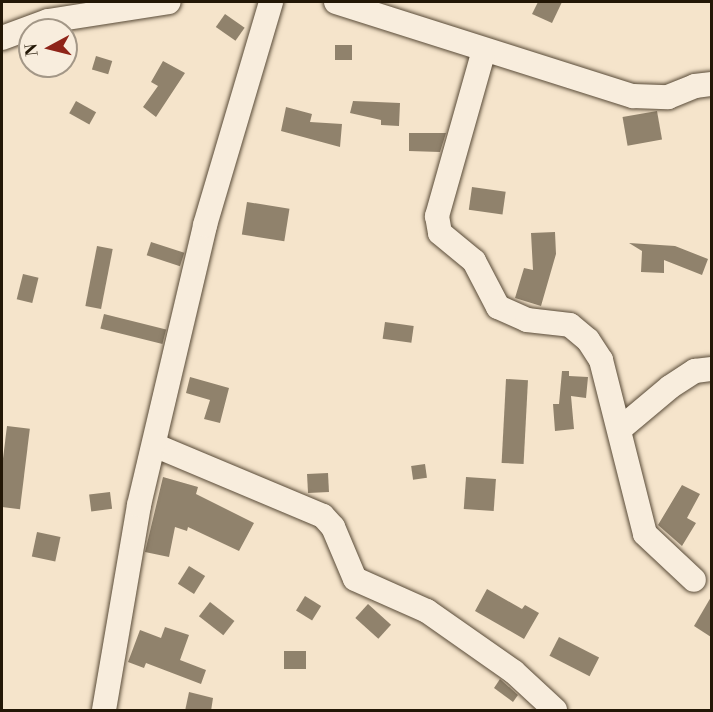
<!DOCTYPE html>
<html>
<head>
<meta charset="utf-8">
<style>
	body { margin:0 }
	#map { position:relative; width:713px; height:712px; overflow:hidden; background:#f5e4cb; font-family:"Libre Bodoni",serif }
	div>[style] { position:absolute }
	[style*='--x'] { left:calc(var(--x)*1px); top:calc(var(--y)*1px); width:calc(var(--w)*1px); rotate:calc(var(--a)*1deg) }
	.building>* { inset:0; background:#90826c; transform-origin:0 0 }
	.roads { filter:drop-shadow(0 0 2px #584a37) drop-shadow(0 0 2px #584a37) }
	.minor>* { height:24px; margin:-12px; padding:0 12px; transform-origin:12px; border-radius:12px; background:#f8eddd }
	span { translate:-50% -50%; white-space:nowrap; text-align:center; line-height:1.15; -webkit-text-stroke:4.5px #f8eddd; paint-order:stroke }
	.frame { position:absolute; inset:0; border:3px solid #231706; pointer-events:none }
	.north { position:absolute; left:18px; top:18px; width:60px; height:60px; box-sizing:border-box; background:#f8eddd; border:2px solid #a39787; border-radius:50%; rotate:263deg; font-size:16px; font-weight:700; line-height:24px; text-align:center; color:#231706 }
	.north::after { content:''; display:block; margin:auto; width:21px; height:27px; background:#8f2418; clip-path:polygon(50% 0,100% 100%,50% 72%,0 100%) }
</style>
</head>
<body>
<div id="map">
	<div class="building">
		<i style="clip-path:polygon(538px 2px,562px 2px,552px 23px,532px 14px)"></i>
		<i style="left:225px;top:14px;width:24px;height:16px;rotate:35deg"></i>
		<i style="left:335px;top:45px;width:17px;height:15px"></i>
		<i style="left:96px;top:56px;width:17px;height:14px;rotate:17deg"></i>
		<i style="clip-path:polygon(163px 61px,185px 73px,156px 117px,143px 107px,158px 86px,151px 82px)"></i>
		<i style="left:76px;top:101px;width:23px;height:14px;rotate:29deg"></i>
		<i style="clip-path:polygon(353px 101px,400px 103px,399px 126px,381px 125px,381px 120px,350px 113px)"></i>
		<i style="clip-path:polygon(286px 107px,312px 114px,310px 122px,342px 124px,340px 147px,281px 131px)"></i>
		<i style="left:657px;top:111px;width:29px;height:35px;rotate:80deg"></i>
		<i style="clip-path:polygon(409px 133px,446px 133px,440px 152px,409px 151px)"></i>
		<i style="left:472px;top:187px;width:34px;height:23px;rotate:8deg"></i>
		<i style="left:247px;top:202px;width:43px;height:33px;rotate:9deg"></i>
		<i style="clip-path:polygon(555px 232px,556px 254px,541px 306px,515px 298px,524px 268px,533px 270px,531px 233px)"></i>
		<i style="left:151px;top:242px;width:35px;height:14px;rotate:18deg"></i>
		<i style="clip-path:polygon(629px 243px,675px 246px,708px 259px,702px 275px,664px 260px,664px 273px,641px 272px,642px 251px)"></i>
		<i style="left:97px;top:246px;width:16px;height:61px;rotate:11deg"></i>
		<i style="left:23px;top:274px;width:16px;height:26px;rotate:14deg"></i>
		<i style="left:104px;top:314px;width:64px;height:15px;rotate:14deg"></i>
		<i style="left:385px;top:322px;width:29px;height:17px;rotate:8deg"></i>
		<i style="clip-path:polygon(562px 371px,569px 371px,569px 376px,588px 377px,586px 398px,571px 396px,574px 429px,555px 431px,553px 404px,559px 404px)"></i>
		<i style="clip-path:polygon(190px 377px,229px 388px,220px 423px,204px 419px,210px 400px,186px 393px)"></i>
		<i style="left:506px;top:379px;width:22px;height:84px;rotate:3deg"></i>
		<i style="left:7px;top:426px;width:23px;height:81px;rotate:7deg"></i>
		<i style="left:425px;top:464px;width:14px;height:14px;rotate:82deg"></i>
		<i style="left:328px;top:473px;width:19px;height:21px;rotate:87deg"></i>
		<i style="clip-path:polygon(163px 477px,198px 487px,196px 494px,254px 523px,239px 551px,188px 527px,187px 531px,175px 527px,169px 557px,145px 552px)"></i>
		<i style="left:466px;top:477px;width:30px;height:32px;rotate:4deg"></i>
		<i style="clip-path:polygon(682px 485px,700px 494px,687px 518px,696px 523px,682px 546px,658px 525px)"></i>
		<i style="left:110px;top:492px;width:17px;height:21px;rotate:83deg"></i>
		<i style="left:37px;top:532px;width:24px;height:25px;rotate:12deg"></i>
		<i style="left:189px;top:566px;width:19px;height:21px;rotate:32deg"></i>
		<i style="clip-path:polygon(487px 589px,522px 609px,525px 605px,539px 613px,524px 639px,475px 611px)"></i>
		<i style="left:305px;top:596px;width:19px;height:17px;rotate:32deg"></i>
		<i style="clip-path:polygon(711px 597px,711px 637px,694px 626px)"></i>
		<i style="left:210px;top:602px;width:31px;height:18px;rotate:38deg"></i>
		<i style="left:368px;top:604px;width:31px;height:19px;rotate:42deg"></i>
		<i style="clip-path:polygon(165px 627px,189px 635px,180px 660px,206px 670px,201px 684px,146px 663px,144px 668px,128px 662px,140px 630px,161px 638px)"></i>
		<i style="left:559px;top:637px;width:45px;height:21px;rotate:27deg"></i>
		<i style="left:284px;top:651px;width:22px;height:18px"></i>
		<i style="clip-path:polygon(500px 679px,518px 695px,513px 702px,494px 688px)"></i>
		<i style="clip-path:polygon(189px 692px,213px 698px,211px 711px,185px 711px)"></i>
	</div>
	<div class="roads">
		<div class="minor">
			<i style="--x:336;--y:2;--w:312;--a:17.6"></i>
			<i style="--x:633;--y:96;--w:35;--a:2"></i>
			<i style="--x:668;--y:97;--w:29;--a:-22"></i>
			<i style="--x:695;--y:86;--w:17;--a:-7"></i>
			<i style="--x:2;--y:38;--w:49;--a:-20.3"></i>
			<i style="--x:48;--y:21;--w:122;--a:-8.9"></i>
			<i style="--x:484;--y:50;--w:173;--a:105.8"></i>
			<i style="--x:437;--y:216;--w:17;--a:80"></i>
			<i style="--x:440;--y:233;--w:44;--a:39.5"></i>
			<i style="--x:474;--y:261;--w:52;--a:62.4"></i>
			<i style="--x:498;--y:307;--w:32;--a:24"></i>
			<i style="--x:527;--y:320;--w:43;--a:6.6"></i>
			<i style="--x:570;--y:325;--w:23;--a:40"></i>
			<i style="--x:588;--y:340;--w:24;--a:57"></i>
			<i style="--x:601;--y:360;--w:179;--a:75.8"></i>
			<i style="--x:645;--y:534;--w:67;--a:43.2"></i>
			<i style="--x:620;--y:429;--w:65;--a:-40"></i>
			<i style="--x:670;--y:387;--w:30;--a:-33"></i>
			<i style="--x:695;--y:371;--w:17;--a:-7"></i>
			<i style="--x:154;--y:445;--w:183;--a:22.8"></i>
			<i style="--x:323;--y:516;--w:15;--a:48"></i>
			<i style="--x:333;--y:527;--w:56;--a:67.1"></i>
			<i style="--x:355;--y:579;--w:79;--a:24"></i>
			<i style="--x:427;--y:611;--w:106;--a:35"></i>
			<i style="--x:514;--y:672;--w:56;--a:42.8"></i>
			<i style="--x:104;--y:710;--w:208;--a:-80.3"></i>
			<i style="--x:139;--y:505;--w:288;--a:-76.7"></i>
			<i style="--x:205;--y:225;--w:233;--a:-73.5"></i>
		</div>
	</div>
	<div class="frame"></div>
	<div class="north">N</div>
</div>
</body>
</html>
